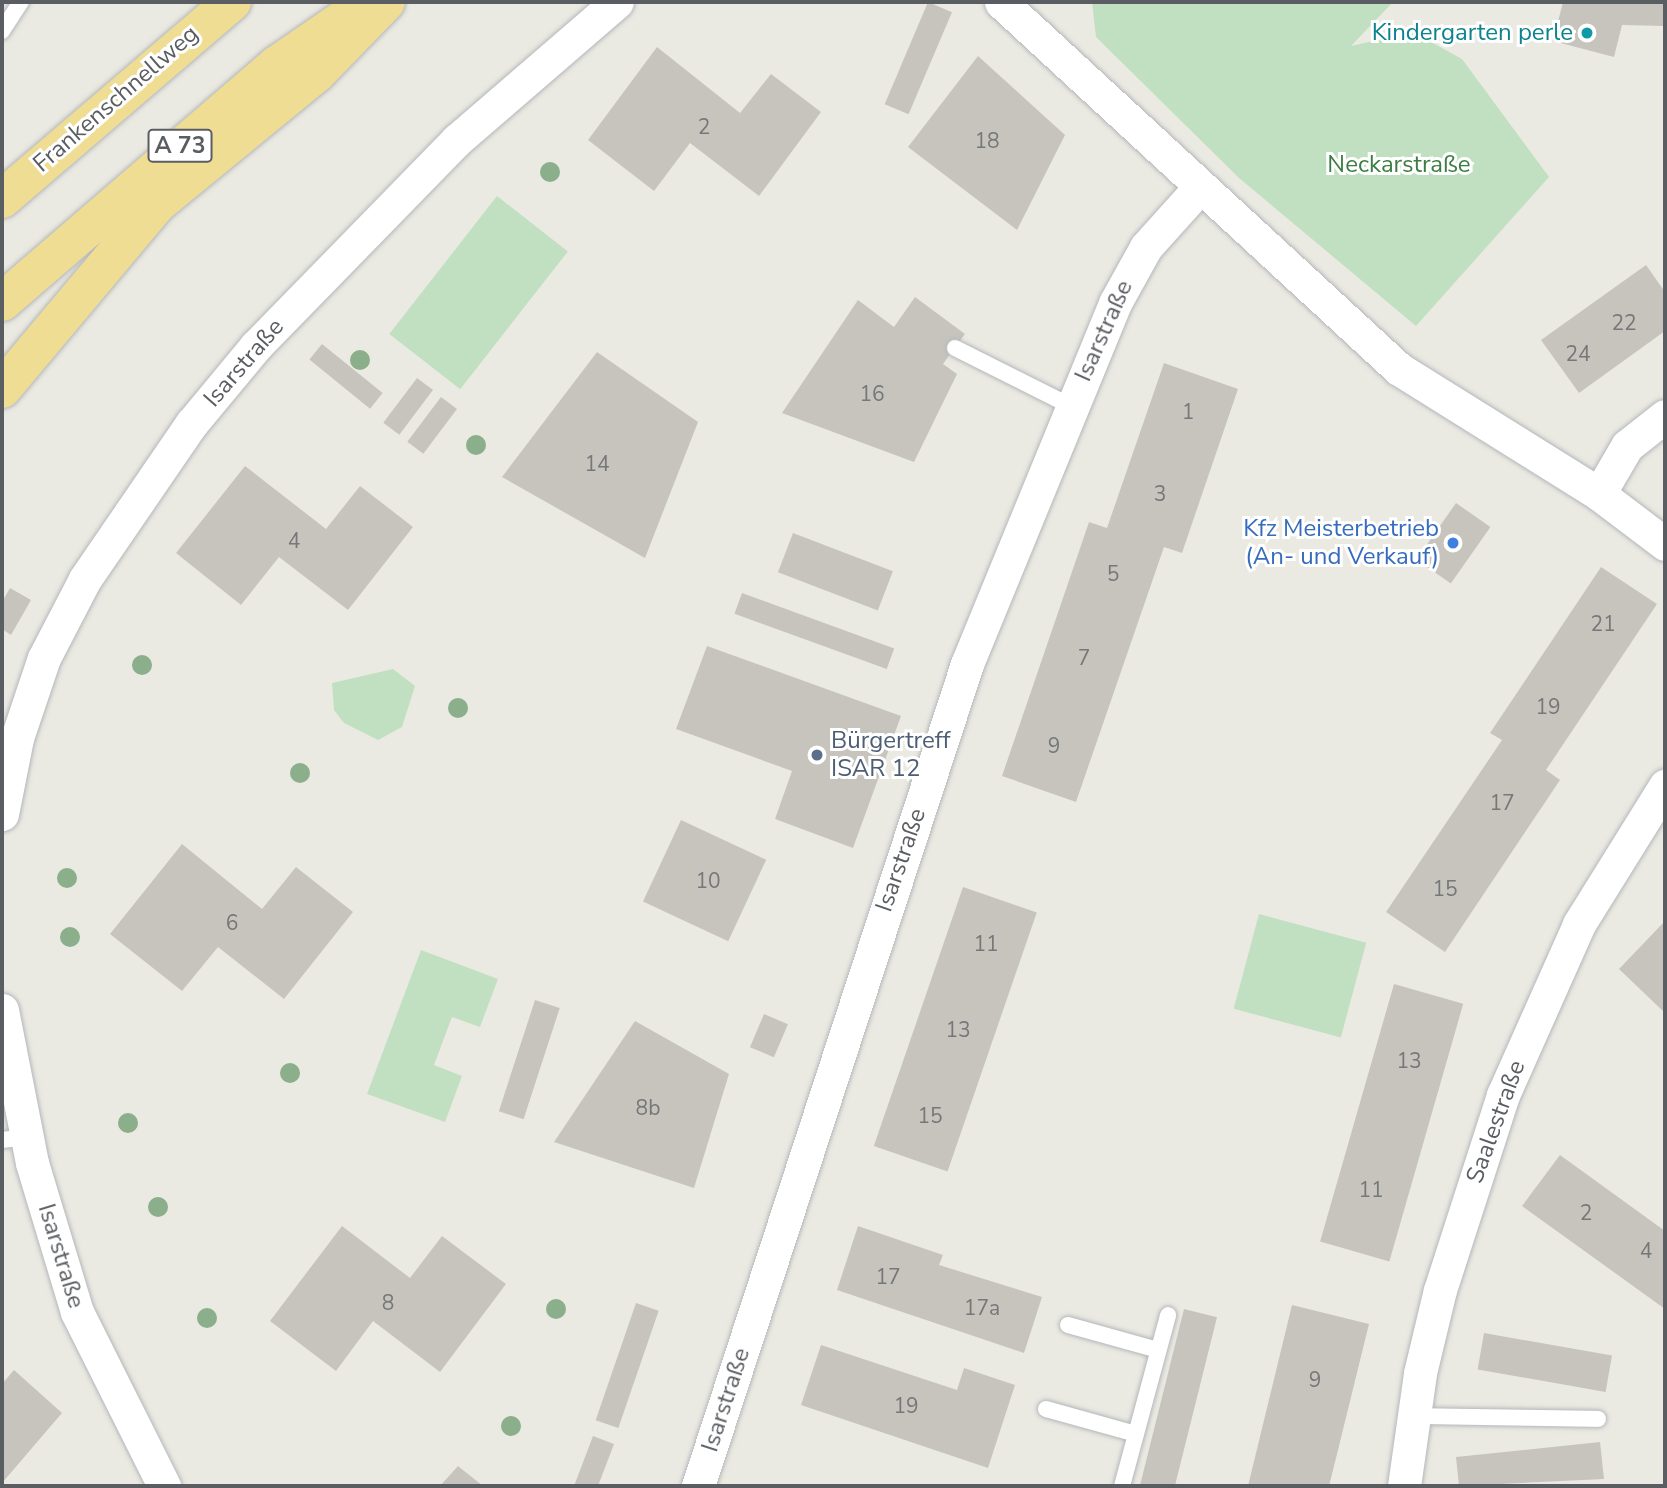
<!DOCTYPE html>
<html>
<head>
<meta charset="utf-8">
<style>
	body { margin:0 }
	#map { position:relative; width:1667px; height:1488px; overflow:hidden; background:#ebeae2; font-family:"Nunito Sans",sans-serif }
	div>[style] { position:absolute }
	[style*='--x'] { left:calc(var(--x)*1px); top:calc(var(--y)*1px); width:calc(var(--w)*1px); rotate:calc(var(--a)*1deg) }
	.green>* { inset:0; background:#c1e0c2; transform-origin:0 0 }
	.building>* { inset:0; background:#c7c4be; transform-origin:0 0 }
	.roads { filter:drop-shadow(0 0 2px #b4b7bb) drop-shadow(0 0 2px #b4b7bb) }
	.service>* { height:16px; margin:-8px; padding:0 8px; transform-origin:8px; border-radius:8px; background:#fff }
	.minor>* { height:33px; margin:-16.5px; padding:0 16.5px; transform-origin:16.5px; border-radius:16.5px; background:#fff }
	.motorway>* { height:38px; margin:-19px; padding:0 19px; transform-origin:19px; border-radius:19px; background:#f0dd94 }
	.trees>* { width:20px; height:20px; margin:-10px; border-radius:50%; background:#8bae8b }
	.dots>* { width:19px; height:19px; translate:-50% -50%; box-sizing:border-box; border:4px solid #fff; border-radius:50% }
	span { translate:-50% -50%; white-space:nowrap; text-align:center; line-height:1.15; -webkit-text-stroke:6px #fff; paint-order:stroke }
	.number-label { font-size:21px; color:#757778 }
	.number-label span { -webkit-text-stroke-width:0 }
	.shield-label span { padding:2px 5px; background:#fff; border:2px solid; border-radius:5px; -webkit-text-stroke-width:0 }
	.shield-label { font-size:23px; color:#5a5d61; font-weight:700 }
	.culture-label { font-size:24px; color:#0d838f }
	.right { translate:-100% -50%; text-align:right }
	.street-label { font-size:24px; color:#5a5d61 }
	.park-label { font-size:24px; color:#3d7d43 }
	.shop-label { font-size:24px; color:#366cbe }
	.service-label { font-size:24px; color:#4e5e75 }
	.left { translate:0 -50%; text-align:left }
	.frame { position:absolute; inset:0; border:4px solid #5a5d61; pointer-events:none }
</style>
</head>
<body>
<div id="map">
	<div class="green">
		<i style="clip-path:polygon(1092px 2px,1393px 2px,1351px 46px,1413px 32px,1462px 59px,1549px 177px,1416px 326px,1239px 178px,1096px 37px)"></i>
		<i style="left:497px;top:196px;width:90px;height:175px;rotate:38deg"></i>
		<i style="clip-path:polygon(393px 669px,415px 686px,402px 727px,378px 740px,344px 723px,334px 710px,332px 683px)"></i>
		<i style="left:1259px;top:914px;width:111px;height:98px;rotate:15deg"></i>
		<i style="clip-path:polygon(421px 950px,498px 979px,480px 1027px,452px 1017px,434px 1065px,462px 1076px,445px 1122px,367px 1094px)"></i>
	</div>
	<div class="building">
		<i style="left:928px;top:2px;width:26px;height:111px;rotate:23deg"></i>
		<i style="clip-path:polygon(1563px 2px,1665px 2px,1665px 26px,1622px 25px,1614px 57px,1553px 41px)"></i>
		<i style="clip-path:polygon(657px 47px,740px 113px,771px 74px,821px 112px,759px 196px,690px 143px,654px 191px,588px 140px)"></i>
		<i style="clip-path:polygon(978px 56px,1065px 135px,1017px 230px,908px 147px)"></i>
		<i style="clip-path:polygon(1646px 265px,1665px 292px,1665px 331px,1579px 393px,1541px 340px)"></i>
		<i style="clip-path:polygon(915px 297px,965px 334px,943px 364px,957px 374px,914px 462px,782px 413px,858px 300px,894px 327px)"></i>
		<i style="left:322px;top:344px;width:78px;height:20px;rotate:39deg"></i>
		<i style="clip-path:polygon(597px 352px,698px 422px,645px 558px,502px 477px)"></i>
		<i style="clip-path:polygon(1164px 363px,1238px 389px,1182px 553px,1164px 547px,1076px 802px,1002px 776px,1089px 522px,1107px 528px)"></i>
		<i style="left:417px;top:378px;width:20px;height:56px;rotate:37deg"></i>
		<i style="left:441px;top:397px;width:20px;height:56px;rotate:37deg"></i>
		<i style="clip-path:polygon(245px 466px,326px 529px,360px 486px,413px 527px,348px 610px,279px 557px,241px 605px,176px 553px)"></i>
		<i style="left:1456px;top:503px;width:42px;height:69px;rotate:35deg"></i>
		<i style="left:793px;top:533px;width:107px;height:42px;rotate:21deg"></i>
		<i style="clip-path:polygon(1601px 567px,1657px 604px,1546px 770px,1560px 780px,1445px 952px,1386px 912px,1502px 740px,1490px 733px)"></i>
		<i style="clip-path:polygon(10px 588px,31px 600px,11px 635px,2px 629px,2px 602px)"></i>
		<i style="left:742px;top:593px;width:162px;height:22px;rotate:20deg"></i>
		<i style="clip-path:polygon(707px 646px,901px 716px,853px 848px,775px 819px,792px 771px,676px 729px)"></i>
		<i style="left:681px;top:820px;width:94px;height:90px;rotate:25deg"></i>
		<i style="clip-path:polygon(182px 844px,262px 909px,296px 867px,353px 912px,284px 999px,218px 947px,182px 991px,110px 934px)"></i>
		<i style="left:963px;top:887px;width:78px;height:274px;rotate:19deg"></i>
		<i style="clip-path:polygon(1665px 921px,1665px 1013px,1619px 969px)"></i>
		<i style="left:1394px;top:984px;width:72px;height:268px;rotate:16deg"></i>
		<i style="left:535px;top:1000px;width:26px;height:117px;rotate:18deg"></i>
		<i style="left:764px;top:1014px;width:26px;height:36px;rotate:23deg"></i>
		<i style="clip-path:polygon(635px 1021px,729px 1074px,694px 1188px,554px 1142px)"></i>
		<i style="clip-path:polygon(1560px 1155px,1665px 1231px,1665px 1309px,1522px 1206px)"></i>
		<i style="clip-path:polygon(342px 1226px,410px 1278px,442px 1236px,506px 1284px,440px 1372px,373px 1321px,336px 1371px,270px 1321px)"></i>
		<i style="clip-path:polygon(858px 1226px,943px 1255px,939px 1265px,1042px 1297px,1024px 1353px,837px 1290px)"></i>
		<i style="left:636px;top:1303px;width:24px;height:124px;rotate:19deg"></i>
		<i style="clip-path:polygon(1292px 1305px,1369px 1324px,1337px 1454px,1329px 1486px,1248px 1486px)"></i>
		<i style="left:1184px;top:1309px;width:34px;height:182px;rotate:14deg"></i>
		<i style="left:1484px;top:1333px;width:130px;height:37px;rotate:10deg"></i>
		<i style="clip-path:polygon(821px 1345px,957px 1390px,964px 1368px,1015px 1385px,988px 1468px,801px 1405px)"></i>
		<i style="clip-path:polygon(14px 1370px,62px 1413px,2px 1483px,2px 1384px)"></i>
		<i style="clip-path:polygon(593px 1436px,614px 1444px,598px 1486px,574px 1486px)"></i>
		<i style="clip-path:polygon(1600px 1442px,1604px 1479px,1459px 1486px,1456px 1457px)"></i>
		<i style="clip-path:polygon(458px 1466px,483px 1486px,440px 1486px)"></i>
	</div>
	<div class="roads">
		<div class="service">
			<i style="--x:2;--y:31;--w:35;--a:-57"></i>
			<i style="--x:955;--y:348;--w:130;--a:26.6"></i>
			<i style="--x:2;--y:1140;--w:24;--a:-7"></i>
			<i style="--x:1068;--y:1325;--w:93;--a:15.5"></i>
			<i style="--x:1046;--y:1409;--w:93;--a:15.5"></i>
			<i style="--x:1414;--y:1416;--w:184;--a:0.9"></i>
			<i style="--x:1122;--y:1486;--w:177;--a:-74.9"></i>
		</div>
		<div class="minor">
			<i style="--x:1001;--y:2;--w:541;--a:42.68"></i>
			<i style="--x:1399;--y:369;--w:236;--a:32"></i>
			<i style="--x:1599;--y:494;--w:83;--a:37.1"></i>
			<i style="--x:1599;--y:494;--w:56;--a:-59.7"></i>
			<i style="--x:1627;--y:446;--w:48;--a:-38.3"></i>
			<i style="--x:2;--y:814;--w:77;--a:-78.8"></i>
			<i style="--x:17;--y:738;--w:84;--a:-71.4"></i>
			<i style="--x:44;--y:658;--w:89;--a:-62.6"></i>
			<i style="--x:85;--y:579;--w:189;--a:-55.6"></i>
			<i style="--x:192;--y:423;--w:100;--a:-50.3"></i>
			<i style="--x:256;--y:346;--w:288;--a:-45.7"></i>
			<i style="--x:457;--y:140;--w:211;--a:-40.8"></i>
			<i style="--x:2;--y:1010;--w:156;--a:78.9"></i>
			<i style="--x:32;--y:1163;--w:156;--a:73.2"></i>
			<i style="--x:77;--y:1312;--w:195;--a:63.4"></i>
			<i style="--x:698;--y:1486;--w:865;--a:-71.88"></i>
			<i style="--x:967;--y:664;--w:390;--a:-67.7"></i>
			<i style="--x:1115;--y:303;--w:64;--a:-61"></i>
			<i style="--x:1146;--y:247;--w:81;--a:-48"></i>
			<i style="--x:1404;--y:1486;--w:114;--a:-81.9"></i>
			<i style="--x:1420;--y:1373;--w:85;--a:-76.5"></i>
			<i style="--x:1440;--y:1290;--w:205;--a:-72.1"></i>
			<i style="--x:1503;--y:1095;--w:187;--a:-66"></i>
			<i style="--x:1579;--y:924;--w:163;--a:-58.1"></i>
		</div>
		<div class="motorway">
			<i style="--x:2;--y:199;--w:303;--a:-40.6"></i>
			<i style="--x:2;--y:302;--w:363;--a:-40.8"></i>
			<i style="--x:277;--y:65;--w:90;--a:-34.6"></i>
			<i style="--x:2;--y:389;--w:241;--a:-50"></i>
			<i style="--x:157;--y:204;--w:205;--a:-39.3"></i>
			<i style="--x:316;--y:74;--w:100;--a:-45.8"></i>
		</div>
	</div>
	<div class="trees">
		<i style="left:550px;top:172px"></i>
		<i style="left:360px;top:360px"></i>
		<i style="left:476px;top:445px"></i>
		<i style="left:142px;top:665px"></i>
		<i style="left:458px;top:708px"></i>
		<i style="left:300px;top:773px"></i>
		<i style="left:67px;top:878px"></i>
		<i style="left:70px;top:937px"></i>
		<i style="left:290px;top:1073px"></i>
		<i style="left:128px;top:1123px"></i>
		<i style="left:158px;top:1207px"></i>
		<i style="left:556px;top:1309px"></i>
		<i style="left:207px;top:1318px"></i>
		<i style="left:511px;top:1426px"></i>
	</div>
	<div class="dots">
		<i style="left:1587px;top:33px;background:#0f9aa8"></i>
		<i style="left:1453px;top:543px;background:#3f7fe0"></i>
		<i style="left:817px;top:755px;background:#5c6f8a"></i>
	</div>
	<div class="number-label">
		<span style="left:704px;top:127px">2</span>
		<span style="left:987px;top:141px">18</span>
		<span style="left:1624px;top:323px">22</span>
		<span style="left:1578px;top:354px">24</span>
		<span style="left:872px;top:394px">16</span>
		<span style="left:1188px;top:412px">1</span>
		<span style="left:597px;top:464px">14</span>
		<span style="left:1160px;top:494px">3</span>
		<span style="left:294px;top:541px">4</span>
		<span style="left:1113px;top:574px">5</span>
		<span style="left:1603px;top:624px">21</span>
		<span style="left:1084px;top:658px">7</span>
		<span style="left:1548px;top:707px">19</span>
		<span style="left:1054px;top:746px">9</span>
		<span style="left:1502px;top:803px">17</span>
		<span style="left:708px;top:881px">10</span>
		<span style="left:1445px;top:889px">15</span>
		<span style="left:232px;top:923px">6</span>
		<span style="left:986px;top:944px">11</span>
		<span style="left:958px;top:1030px">13</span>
		<span style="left:1409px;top:1061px">13</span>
		<span style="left:648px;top:1108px">8b</span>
		<span style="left:930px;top:1116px">15</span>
		<span style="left:1371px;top:1190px">11</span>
		<span style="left:1586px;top:1213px">2</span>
		<span style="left:1646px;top:1251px">4</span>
		<span style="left:888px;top:1277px">17</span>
		<span style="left:388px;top:1303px">8</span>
		<span style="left:982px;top:1308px">17a</span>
		<span style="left:1315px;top:1380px">9</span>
		<span style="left:906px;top:1406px">19</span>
	</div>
	<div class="shield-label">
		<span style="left:180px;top:146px">A 73</span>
	</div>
	<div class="culture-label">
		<span class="right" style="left:1573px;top:33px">Kindergarten perle</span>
	</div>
	<div class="street-label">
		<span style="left:116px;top:99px;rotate:-41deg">Frankenschnellweg</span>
		<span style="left:1104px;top:331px;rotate:-66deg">Isarstraße</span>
		<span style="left:244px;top:363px;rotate:-49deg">Isarstraße</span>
		<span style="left:901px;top:860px;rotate:-71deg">Isarstraße</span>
		<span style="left:1496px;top:1122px;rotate:-70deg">Saalestraße</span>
		<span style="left:61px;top:1256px;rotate:73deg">Isarstraße</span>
		<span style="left:726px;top:1400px;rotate:-72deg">Isarstraße</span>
	</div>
	<div class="park-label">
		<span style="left:1399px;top:165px">Neckarstraße</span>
	</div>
	<div class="shop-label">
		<span class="right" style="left:1439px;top:543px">Kfz Meisterbetrieb<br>(An- und Verkauf)</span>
	</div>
	<div class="service-label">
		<span class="left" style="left:831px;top:755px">Bürgertreff<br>ISAR 12</span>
	</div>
	<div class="frame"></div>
</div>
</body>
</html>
